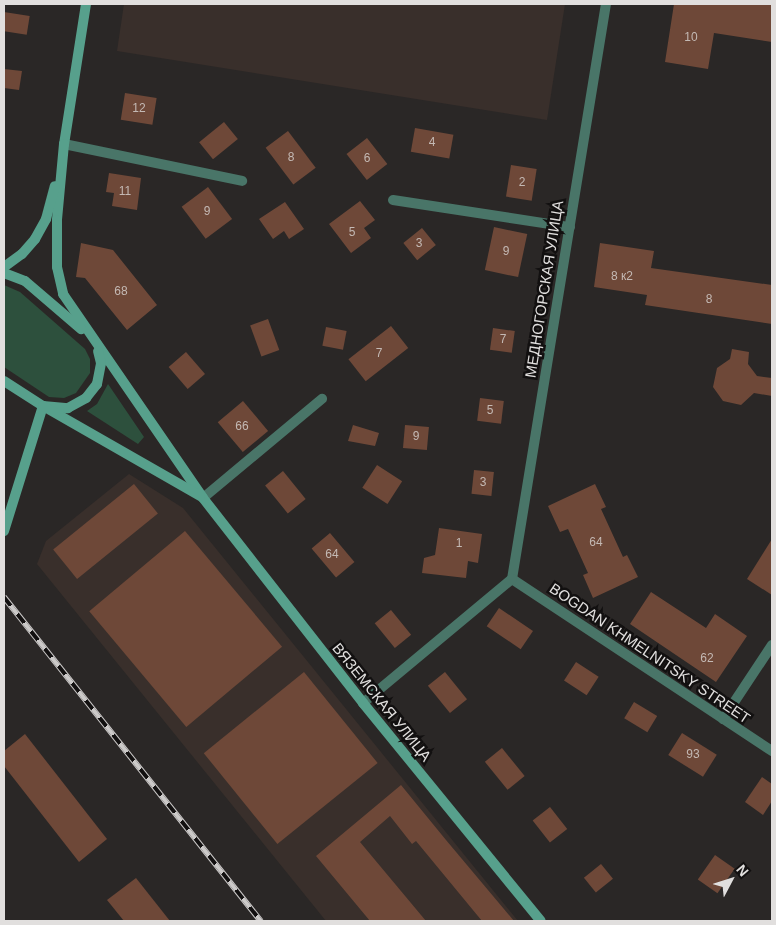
<!DOCTYPE html>
<html>
<head>
<meta charset="utf-8">
<style>
	body { margin:0 }
	#map { position:relative; width:776px; height:925px; overflow:hidden; background:#2a2726; font-family:Arial,sans-serif }
	div>[style] { position:absolute }
	[style*='--x'] { left:calc(var(--x)*1px); top:calc(var(--y)*1px); width:calc(var(--w)*1px); rotate:calc(var(--a)*1deg) }
	.built>* { inset:0; background:#392f2b }
	.green>* { inset:0; background:#2d503d }
	.building>* { inset:0; background:#6e4838; transform-origin:0 0 }
	.minor>* { height:10px; margin:-5px; padding:0 5px; transform-origin:5px; border-radius:5px; background:#497568 }
	.secondary>* { height:10px; margin:-5px; padding:0 5px; transform-origin:5px; border-radius:5px; background:#57a08c }
	.rail>* { height:5.5px; margin-top:-2.75px; transform-origin:0; background:repeating-linear-gradient(90deg,#121010 0 11px,#cccac9 0 22px); box-sizing:border-box; border-block:1px solid #cccac9 }
	span { translate:-50% -50%; white-space:nowrap; text-align:center; line-height:1.15; -webkit-text-stroke:5px #121010; paint-order:stroke }
	.number-label { font-size:12px; color:#c4b9b4 }
	.number-label span { -webkit-text-stroke-width:0 }
	.street-label { font-size:15px; color:#e1dfde }
	.frame { position:absolute; inset:0; border:5px solid #e1dfde; pointer-events:none }
	.north { position:absolute; left:706px; top:855px; width:50px; height:50px; -webkit-text-stroke:4px #121010; paint-order:stroke; rotate:50deg; font-size:14px; font-weight:700; line-height:20px; text-align:center; color:#e1dfde }
	.north::after { content:''; display:block; margin:auto; width:18px; height:22px; background:#e1dfde; clip-path:polygon(50% 0,100% 100%,50% 72%,0 100%) }
</style>
</head>
<body>
<div id="map">
	<div class="built">
		<i style="clip-path:polygon(124px 4px,565px 4px,547px 120px,117px 51px)"></i>
		<i style="clip-path:polygon(129px 474px,183px 508px,518px 921px,326px 921px,37px 564px,46px 541px)"></i>
	</div>
	<div class="green">
		<i style="clip-path:polygon(4px 285px,20px 292px,85px 349px,90px 359px,90px 373px,76px 393px,64px 398px,49px 397px,4px 367px)"></i>
		<i style="clip-path:polygon(108px 384px,144px 437px,138px 444px,87px 411px,97px 404px)"></i>
	</div>
	<div class="building">
		<i style="clip-path:polygon(674px 4px,772px 4px,772px 42px,714px 33px,708px 69px,665px 62px)"></i>
		<i style="left:4px;top:12px;width:26px;height:19px;rotate:9deg"></i>
		<i style="clip-path:polygon(4px 69px,22px 71px,19px 90px,4px 88px)"></i>
		<i style="left:125px;top:93px;width:32px;height:27px;rotate:9deg"></i>
		<i style="left:224px;top:122px;width:22px;height:32px;rotate:51deg"></i>
		<i style="left:415px;top:128px;width:39px;height:24px;rotate:10deg"></i>
		<i style="left:288px;top:131px;width:46px;height:28px;rotate:53deg"></i>
		<i style="left:367px;top:138px;width:33px;height:26px;rotate:52deg"></i>
		<i style="left:511px;top:165px;width:26px;height:32px;rotate:9deg"></i>
		<i style="clip-path:polygon(109px 173px,141px 178px,137px 210px,112px 206px,114px 193px,106px 192px)"></i>
		<i style="left:208px;top:187px;width:40px;height:33px;rotate:53deg"></i>
		<i style="clip-path:polygon(360px 201px,375px 220px,364px 228px,371px 238px,351px 253px,329px 224px)"></i>
		<i style="clip-path:polygon(285px 202px,304px 229px,289px 239px,284px 231px,273px 239px,259px 219px)"></i>
		<i style="left:494px;top:227px;width:34px;height:44px;rotate:12deg"></i>
		<i style="left:422px;top:228px;width:22px;height:24px;rotate:51deg"></i>
		<i style="clip-path:polygon(81px 243px,113px 250px,157px 305px,127px 330px,85px 278px,76px 277px)"></i>
		<i style="clip-path:polygon(600px 243px,654px 251px,651px 268px,772px 285px,772px 324px,645px 305px,647px 295px,594px 287px)"></i>
		<i style="left:268px;top:319px;width:33px;height:19px;rotate:70deg"></i>
		<i style="left:391px;top:326px;width:28px;height:54px;rotate:52deg"></i>
		<i style="left:326px;top:327px;width:21px;height:19px;rotate:11deg"></i>
		<i style="left:493px;top:328px;width:22px;height:22px;rotate:8deg"></i>
		<i style="clip-path:polygon(732px 349px,749px 352px,748px 364px,757px 376px,772px 378px,772px 396px,754px 393px,741px 405px,723px 401px,713px 387px,717px 368px,730px 359px)"></i>
		<i style="left:186px;top:352px;width:29px;height:23px;rotate:49deg"></i>
		<i style="left:480px;top:398px;width:24px;height:23px;rotate:7deg"></i>
		<i style="left:243px;top:401px;width:39px;height:33px;rotate:50deg"></i>
		<i style="clip-path:polygon(353px 425px,379px 433px,375px 446px,348px 441px)"></i>
		<i style="left:405px;top:425px;width:24px;height:23px;rotate:5deg"></i>
		<i style="left:377px;top:465px;width:30px;height:27px;rotate:33deg"></i>
		<i style="left:474px;top:470px;width:20px;height:24px;rotate:6deg"></i>
		<i style="left:283px;top:471px;width:36px;height:23px;rotate:51deg"></i>
		<i style="left:134px;top:484px;width:38px;height:104px;rotate:51deg"></i>
		<i style="clip-path:polygon(595px 484px,606px 507px,601px 509px,623px 557px,627px 555px,638px 577px,593px 598px,583px 575px,588px 573px,568px 529px,560px 532px,548px 506px)"></i>
		<i style="clip-path:polygon(439px 528px,482px 534px,478px 563px,468px 561px,466px 578px,422px 573px,424px 558px,435px 555px)"></i>
		<i style="left:185px;top:531px;width:151px;height:125px;rotate:50deg"></i>
		<i style="left:330px;top:533px;width:38px;height:24px;rotate:50deg"></i>
		<i style="clip-path:polygon(772px 539px,772px 595px,747px 579px)"></i>
		<i style="clip-path:polygon(651px 592px,706px 628px,715px 614px,747px 636px,716px 682px,630px 624px)"></i>
		<i style="left:499px;top:608px;width:41px;height:22px;rotate:34deg"></i>
		<i style="left:391px;top:610px;width:32px;height:21px;rotate:51deg"></i>
		<i style="left:576px;top:662px;width:27px;height:22px;rotate:33deg"></i>
		<i style="left:304px;top:672px;width:117px;height:129px;rotate:51deg"></i>
		<i style="left:445px;top:672px;width:35px;height:22px;rotate:51deg"></i>
		<i style="left:634px;top:702px;width:27px;height:19px;rotate:31deg"></i>
		<i style="left:682px;top:733px;width:41px;height:26px;rotate:32deg"></i>
		<i style="clip-path:polygon(25px 734px,107px 839px,79px 862px,4px 766px,4px 751px)"></i>
		<i style="left:502px;top:748px;width:36px;height:22px;rotate:51deg"></i>
		<i style="clip-path:polygon(762px 777px,772px 784px,772px 801px,763px 815px,745px 802px)"></i>
		<i style="clip-path:polygon(401px 785px,446px 840px,514px 921px,482px 921px,416px 841px,412px 844px,390px 816px,360px 842px,426px 921px,370px 921px,316px 856px)"></i>
		<i style="left:550px;top:807px;width:28px;height:22px;rotate:52deg"></i>
		<i style="left:715px;top:855px;width:24px;height:30px;rotate:35deg"></i>
		<i style="left:601px;top:864px;width:19px;height:22px;rotate:51deg"></i>
		<i style="clip-path:polygon(136px 878px,170px 921px,124px 921px,107px 900px)"></i>
	</div>
	<div class="minor">
		<i style="--x:64;--y:144;--w:182;--a:11.7"></i>
		<i style="--x:393;--y:200;--w:179;--a:8.7"></i>
		<i style="--x:203;--y:498;--w:155;--a:-39.8"></i>
		<i style="--x:512;--y:579;--w:583;--a:-80.72"></i>
		<i style="--x:512;--y:579;--w:312;--a:33.5"></i>
		<i style="--x:363;--y:703;--w:194;--a:-39.8"></i>
		<i style="--x:723;--y:719;--w:89;--a:-56.5"></i>
	</div>
	<div class="secondary">
		<i style="--x:86;--y:4;--w:142;--a:98.9"></i>
		<i style="--x:64;--y:144;--w:76;--a:95.3"></i>
		<i style="--x:57;--y:220;--w:47;--a:90"></i>
		<i style="--x:57;--y:267;--w:28;--a:77"></i>
		<i style="--x:63;--y:294;--w:247;--a:55.5"></i>
		<i style="--x:203;--y:498;--w:260;--a:52"></i>
		<i style="--x:363;--y:703;--w:281;--a:50.8"></i>
		<i style="--x:4;--y:267;--w:22;--a:-36"></i>
		<i style="--x:22;--y:254;--w:20;--a:-49"></i>
		<i style="--x:35;--y:239;--w:23;--a:-61"></i>
		<i style="--x:46;--y:219;--w:34;--a:-75"></i>
		<i style="--x:4;--y:273;--w:22;--a:21"></i>
		<i style="--x:25;--y:281;--w:74;--a:40.6"></i>
		<i style="--x:4;--y:381;--w:46;--a:32.7"></i>
		<i style="--x:43;--y:406;--w:25;--a:5"></i>
		<i style="--x:68;--y:408;--w:21;--a:-29"></i>
		<i style="--x:86;--y:398;--w:18;--a:-52"></i>
		<i style="--x:97;--y:384;--w:21;--a:-79"></i>
		<i style="--x:101;--y:363;--w:12;--a:-104"></i>
		<i style="--x:4;--y:531;--w:131;--a:-72.7"></i>
		<i style="--x:43;--y:406;--w:181;--a:29.8"></i>
	</div>
	<div class="rail">
		<i style="--x:4;--y:597;--w:414;--a:51.6"></i>
	</div>
	<div class="number-label">
		<span style="left:691px;top:38px">10</span>
		<span style="left:139px;top:109px">12</span>
		<span style="left:432px;top:143px">4</span>
		<span style="left:291px;top:158px">8</span>
		<span style="left:367px;top:159px">6</span>
		<span style="left:522px;top:183px">2</span>
		<span style="left:125px;top:192px">11</span>
		<span style="left:207px;top:212px">9</span>
		<span style="left:352px;top:233px">5</span>
		<span style="left:419px;top:244px">3</span>
		<span style="left:506px;top:252px">9</span>
		<span style="left:622px;top:277px">8 к2</span>
		<span style="left:121px;top:292px">68</span>
		<span style="left:709px;top:300px">8</span>
		<span style="left:503px;top:340px">7</span>
		<span style="left:379px;top:354px">7</span>
		<span style="left:490px;top:411px">5</span>
		<span style="left:242px;top:427px">66</span>
		<span style="left:416px;top:437px">9</span>
		<span style="left:483px;top:483px">3</span>
		<span style="left:596px;top:543px">64</span>
		<span style="left:459px;top:544px">1</span>
		<span style="left:332px;top:555px">64</span>
		<span style="left:707px;top:659px">62</span>
		<span style="left:693px;top:755px">93</span>
	</div>
	<div class="street-label">
		<span style="left:544px;top:289px;rotate:-81deg">МЕДНОГОРСКАЯ УЛИЦА</span>
		<span style="left:650px;top:653px;rotate:34deg">BOGDAN KHMELNITSKY STREET</span>
		<span style="left:382px;top:702px;rotate:51deg">ВЯЗЕМСКАЯ УЛИЦА</span>
	</div>
	<div class="frame"></div>
	<div class="north">N</div>
</div>
</body>
</html>
